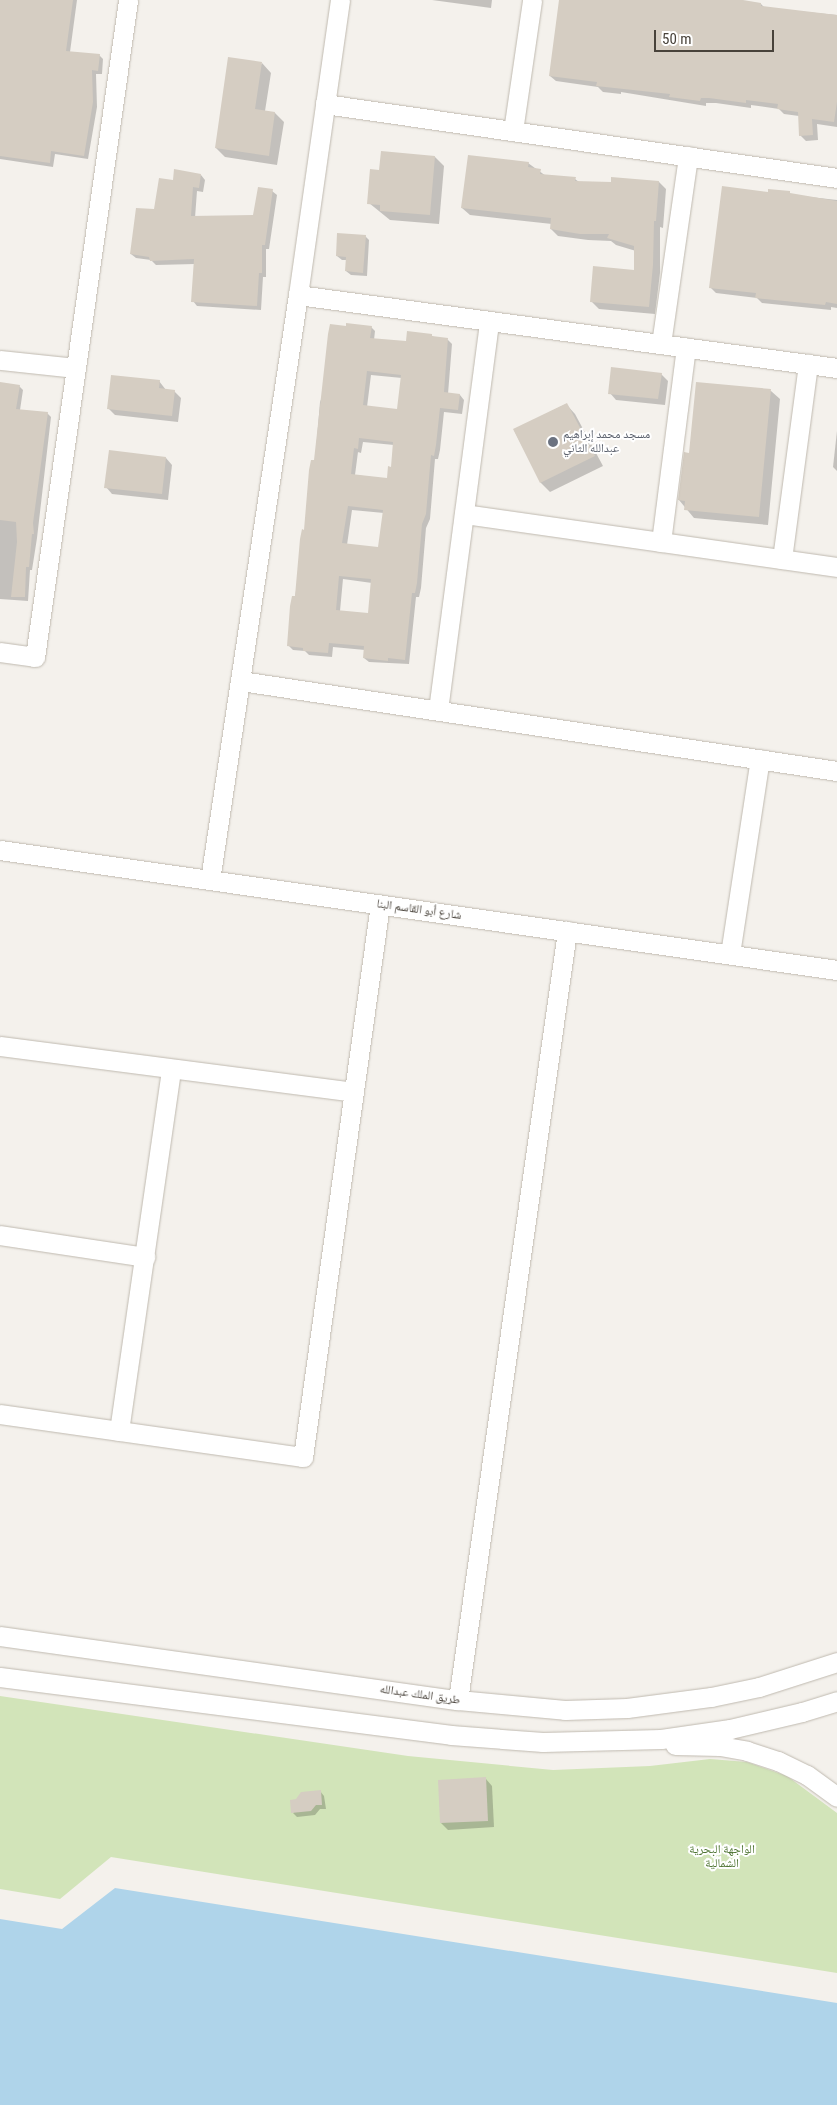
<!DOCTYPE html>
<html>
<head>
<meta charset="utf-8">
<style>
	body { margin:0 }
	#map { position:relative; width:837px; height:2105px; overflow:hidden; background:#f4f1ec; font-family:"Roboto Condensed","Noto Naskh Arabic",sans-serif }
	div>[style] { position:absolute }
	.green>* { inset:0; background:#d2e4b9 }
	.water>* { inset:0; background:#afd4ea }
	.shadow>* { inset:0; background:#0003 }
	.building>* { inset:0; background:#d5cdc2 }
	.roads { filter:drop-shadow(0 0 1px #bfb9af) drop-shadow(0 0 1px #bfb9af) }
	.minor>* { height:19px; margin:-9.5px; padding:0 9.5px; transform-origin:9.5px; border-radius:9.5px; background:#fff }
	.dots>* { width:14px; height:14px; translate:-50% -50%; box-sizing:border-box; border:2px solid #fff; border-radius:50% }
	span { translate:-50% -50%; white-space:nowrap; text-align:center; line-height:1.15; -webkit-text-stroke:4px #fff; paint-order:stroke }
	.worship-label { font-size:12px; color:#5b616d }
	.left { translate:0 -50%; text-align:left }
	.street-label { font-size:12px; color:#48423a }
	.park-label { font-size:12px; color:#4e7432 }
	.scale { position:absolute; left:654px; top:30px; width:120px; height:22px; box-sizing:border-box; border:2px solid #48423a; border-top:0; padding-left:6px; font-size:15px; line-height:18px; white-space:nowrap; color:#48423a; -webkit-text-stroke:4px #fff; paint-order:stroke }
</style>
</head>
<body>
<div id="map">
	<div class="green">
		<div style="clip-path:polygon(0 1696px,408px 1756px,553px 1770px,650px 1766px,710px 1759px,747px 1762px,787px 1776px,837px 1813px,837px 1973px,111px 1857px,60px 1899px,0 1889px)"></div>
	</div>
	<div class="water">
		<div style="clip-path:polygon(115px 1888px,837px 2003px,837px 2105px,0 2105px,0 1919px,62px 1929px)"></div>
	</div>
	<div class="shadow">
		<div style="clip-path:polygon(0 0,77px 0,70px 52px,99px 55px,103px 59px,102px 74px,96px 74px,97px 107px,88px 159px,55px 154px,53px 167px,0 159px)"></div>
		<div style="clip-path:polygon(432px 0,492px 0,491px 8px)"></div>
		<div style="clip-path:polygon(560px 0,734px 0,761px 4px,765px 8px,837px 15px,837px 127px,817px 124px,818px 140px,806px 141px,800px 135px,799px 116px,784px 114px,779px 109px,751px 105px,751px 108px,716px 103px,706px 103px,706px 106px,621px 92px,621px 94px,603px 92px,598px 87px,556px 81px,550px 76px)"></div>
		<div style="clip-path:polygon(262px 63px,271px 73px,265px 111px,275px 113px,284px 122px,277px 165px,225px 157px,216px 148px)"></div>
		<div style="clip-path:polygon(435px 157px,444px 166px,439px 224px,390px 220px,369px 203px,380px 171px)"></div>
		<div style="clip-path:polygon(528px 163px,546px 176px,575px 179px,579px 182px,659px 182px,666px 189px,663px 228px,660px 227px,660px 273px,655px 314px,599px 309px,592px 302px,635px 271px,636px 251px,616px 245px,611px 241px,588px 240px,558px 236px,551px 229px,552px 224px,470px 215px,462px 208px)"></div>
		<div style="clip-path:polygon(201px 175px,205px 180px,203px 192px,197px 191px,195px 218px,254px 216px,272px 191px,277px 195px,269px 249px,266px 249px,266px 277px,263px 277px,261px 310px,197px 306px,193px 301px,195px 264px,156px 265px,151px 260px,136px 258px,131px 254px,174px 182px)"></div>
		<div style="clip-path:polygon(792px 195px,837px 200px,837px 308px,831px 307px,831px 310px,762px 303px,757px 298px,716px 293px,710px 287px)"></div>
		<div style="clip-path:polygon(365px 236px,369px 240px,367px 276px,351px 275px,346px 271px,347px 260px,342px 260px,337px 256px)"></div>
		<div style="clip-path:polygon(evenodd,371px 327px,375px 331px,374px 340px,407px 343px,431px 335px,435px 338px,448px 340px,452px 344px,448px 394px,460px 395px,464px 400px,462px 414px,444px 412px,440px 450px,438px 459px,435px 459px,430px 519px,426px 528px,421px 588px,419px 597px,416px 597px,409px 664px,369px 662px,364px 658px,365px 650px,333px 647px,332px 657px,309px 655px,305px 651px,293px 650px,288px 645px,315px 462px,320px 402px,324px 392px,371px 327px,371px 375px,402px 378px,398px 410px,367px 407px,371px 375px,371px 327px,363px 442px,394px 445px,392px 468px,388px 479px,355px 475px,358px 452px,361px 453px,363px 442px,371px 327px,352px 510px,384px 513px,379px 548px,347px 545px,352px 510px,371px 327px,343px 579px,372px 583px,369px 615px,340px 611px,343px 579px)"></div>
		<div style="clip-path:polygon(661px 374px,668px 381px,665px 405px,616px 400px,610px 393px)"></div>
		<div style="clip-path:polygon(159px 381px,166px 390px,174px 391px,181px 398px,178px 422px,115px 415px,108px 408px)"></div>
		<div style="clip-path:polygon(0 383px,19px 386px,23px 390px,20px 410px,47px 413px,51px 417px,37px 538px,32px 570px,30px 570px,28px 601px,0 599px)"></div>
		<div style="clip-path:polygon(697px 384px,771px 391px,780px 399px,768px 525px,694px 518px,679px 500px,690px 454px)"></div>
		<div style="clip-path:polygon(566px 404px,575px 414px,603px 466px,550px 492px,541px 483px,514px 430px)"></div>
		<div style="clip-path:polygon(837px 431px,837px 471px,833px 467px)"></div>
		<div style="clip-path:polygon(166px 458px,172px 465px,168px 500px,112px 494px,106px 487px)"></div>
		<div style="clip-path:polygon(486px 1779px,492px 1786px,494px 1827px,448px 1830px,441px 1823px)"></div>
		<div style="clip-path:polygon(320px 1791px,324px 1796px,326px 1809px,320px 1809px,315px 1815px,297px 1817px,293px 1813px)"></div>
	</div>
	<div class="building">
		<div style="clip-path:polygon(0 0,73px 0,66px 51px,100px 54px,98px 71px,92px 70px,93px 102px,84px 156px,51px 151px,50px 163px,0 156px)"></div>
		<div style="clip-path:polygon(559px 0,743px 0,761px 3px,761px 6px,837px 15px,837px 102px,834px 122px,812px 119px,813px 135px,799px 136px,798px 112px,777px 109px,778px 104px,746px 100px,746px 103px,709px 98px,701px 98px,700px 101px,669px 97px,670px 94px,596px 86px,597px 82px,549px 76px)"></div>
		<div style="clip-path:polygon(228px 57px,262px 62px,255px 109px,275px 112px,269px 156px,215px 148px)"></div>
		<div style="clip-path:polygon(381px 151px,435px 156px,430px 215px,380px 211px,380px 205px,367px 204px,370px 169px,379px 170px)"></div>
		<div style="clip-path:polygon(468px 155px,529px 162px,528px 167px,541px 169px,540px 174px,576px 177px,575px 181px,611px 182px,611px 177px,659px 181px,656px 221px,654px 221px,653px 265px,649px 307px,590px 302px,593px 266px,634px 270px,634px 246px,607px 238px,609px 234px,580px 234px,550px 229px,551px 218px,461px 208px)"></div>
		<div style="clip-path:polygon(174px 169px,201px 174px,199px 188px,193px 187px,191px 216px,253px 215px,258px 187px,273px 189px,265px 245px,262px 245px,262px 273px,259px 273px,257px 306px,191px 302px,194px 259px,150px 261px,149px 257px,130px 254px,136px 208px,154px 209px,159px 178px,173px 180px)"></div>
		<div style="clip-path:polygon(722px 186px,768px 192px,768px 189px,790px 191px,790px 193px,837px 201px,837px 304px,826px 302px,825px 305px,755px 298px,756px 293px,709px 288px)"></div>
		<div style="clip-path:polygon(337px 233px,366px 235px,363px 273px,345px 271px,346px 257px,336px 256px)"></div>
		<div style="clip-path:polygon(evenodd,346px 323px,372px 326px,370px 338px,406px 341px,407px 331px,432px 334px,432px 336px,448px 338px,444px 392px,460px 394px,458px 410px,440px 408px,436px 445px,434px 456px,431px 455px,426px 514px,422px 524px,417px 583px,415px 593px,412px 593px,405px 660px,388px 658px,388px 661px,363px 658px,364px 646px,329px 643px,328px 653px,303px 651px,303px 648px,287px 646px,290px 606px,292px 596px,295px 596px,300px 539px,302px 529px,304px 530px,309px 470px,311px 460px,314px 460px,328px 334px,330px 324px,346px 326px,346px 323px,367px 371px,401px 375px,397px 409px,363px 405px,367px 371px,346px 323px,359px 438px,393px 442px,391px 467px,388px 466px,387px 478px,351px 474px,354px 448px,358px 449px,359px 438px,346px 323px,348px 506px,383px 510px,378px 547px,342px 543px,348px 506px,346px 323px,339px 576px,371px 579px,368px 613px,336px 610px,339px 576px)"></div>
		<div style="clip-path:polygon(611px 367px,662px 373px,658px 399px,608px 394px)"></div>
		<div style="clip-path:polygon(111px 375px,160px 380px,159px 388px,175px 390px,172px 416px,107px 409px)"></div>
		<div style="clip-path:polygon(0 382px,20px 385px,16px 409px,48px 412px,33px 523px,34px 534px,32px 534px,29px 567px,26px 567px,25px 597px,11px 597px,17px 542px,16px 522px,0 520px)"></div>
		<div style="clip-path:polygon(696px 382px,771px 389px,759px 517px,684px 510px,685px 501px,678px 500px,684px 452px,689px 453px)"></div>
		<div style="clip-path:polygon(567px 403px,595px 456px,540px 483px,513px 429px)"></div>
		<div style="clip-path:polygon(109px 450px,166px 457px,162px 494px,104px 488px)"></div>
		<div style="clip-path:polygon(486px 1777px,488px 1821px,440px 1823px,438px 1780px)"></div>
		<div style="clip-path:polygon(321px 1790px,322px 1805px,316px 1805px,311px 1811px,291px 1813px,290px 1800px,296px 1799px,301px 1792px)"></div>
	</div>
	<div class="roads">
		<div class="minor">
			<div style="left:325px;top:104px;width:517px;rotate:8.22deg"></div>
			<div style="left:513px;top:131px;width:132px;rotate:-81.7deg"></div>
			<div style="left:298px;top:295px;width:544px;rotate:7.71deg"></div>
			<div style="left:661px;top:344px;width:190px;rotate:-81.8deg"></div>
			<div style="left:0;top:360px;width:76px;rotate:6deg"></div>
			<div style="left:464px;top:514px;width:377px;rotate:8.1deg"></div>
			<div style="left:661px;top:542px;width:196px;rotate:-82.7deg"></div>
			<div style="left:782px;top:559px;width:197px;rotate:-82.4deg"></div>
			<div style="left:0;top:652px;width:35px;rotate:8deg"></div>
			<div style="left:35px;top:657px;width:664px;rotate:-81.94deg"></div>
			<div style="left:241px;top:681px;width:603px;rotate:8.59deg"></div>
			<div style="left:438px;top:710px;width:392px;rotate:-82.5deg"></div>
			<div style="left:0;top:850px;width:846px;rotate:8.16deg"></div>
			<div style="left:210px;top:880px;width:592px;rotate:-81.45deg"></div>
			<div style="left:298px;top:295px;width:298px;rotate:-81.9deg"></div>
			<div style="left:730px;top:954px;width:197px;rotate:-81.3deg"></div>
			<div style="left:0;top:1046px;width:355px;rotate:7.4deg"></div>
			<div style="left:0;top:1235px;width:147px;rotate:8.6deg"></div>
			<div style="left:0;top:1414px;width:306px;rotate:8.1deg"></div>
			<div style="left:303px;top:1457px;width:558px;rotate:-82.07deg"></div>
			<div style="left:119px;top:1431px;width:365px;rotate:-81.8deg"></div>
			<div style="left:0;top:1636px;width:462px;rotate:8deg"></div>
			<div style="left:458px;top:1700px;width:107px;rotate:5.3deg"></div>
			<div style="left:565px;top:1710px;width:62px;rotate:-1.8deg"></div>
			<div style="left:627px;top:1708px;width:85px;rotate:-7.5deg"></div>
			<div style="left:711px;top:1697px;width:49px;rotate:-11.8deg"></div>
			<div style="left:759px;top:1687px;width:82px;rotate:-17.8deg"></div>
			<div style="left:0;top:1677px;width:455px;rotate:7.3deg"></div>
			<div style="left:451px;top:1735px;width:92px;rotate:4.4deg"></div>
			<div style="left:543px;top:1742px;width:118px;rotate:-1.5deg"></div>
			<div style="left:661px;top:1739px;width:70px;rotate:-8.2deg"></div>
			<div style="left:730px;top:1729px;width:74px;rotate:-13.3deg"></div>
			<div style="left:802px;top:1712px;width:37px;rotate:-17deg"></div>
			<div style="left:458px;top:1700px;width:777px;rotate:-81.93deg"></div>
			<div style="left:675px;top:1745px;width:45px;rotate:1.3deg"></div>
			<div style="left:720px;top:1746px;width:27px;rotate:10deg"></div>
			<div style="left:747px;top:1751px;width:33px;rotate:18deg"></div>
			<div style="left:778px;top:1761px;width:32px;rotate:26deg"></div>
			<div style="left:807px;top:1775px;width:37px;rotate:36deg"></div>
		</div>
	</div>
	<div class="dots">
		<div style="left:553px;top:442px;background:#6b7280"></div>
	</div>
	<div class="worship-label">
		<span class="left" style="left:563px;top:442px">مسجد محمد إبراهيم<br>عبدالله الثاني</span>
	</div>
	<div class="street-label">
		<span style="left:419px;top:910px;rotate:8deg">شارع أبو القاسم البنا</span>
		<span style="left:420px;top:1695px;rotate:8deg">طريق الملك عبدالله</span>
	</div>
	<div class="park-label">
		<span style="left:722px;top:1857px">الواجهة البحرية<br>الشمالية</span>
	</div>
	<div class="scale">50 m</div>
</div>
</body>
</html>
